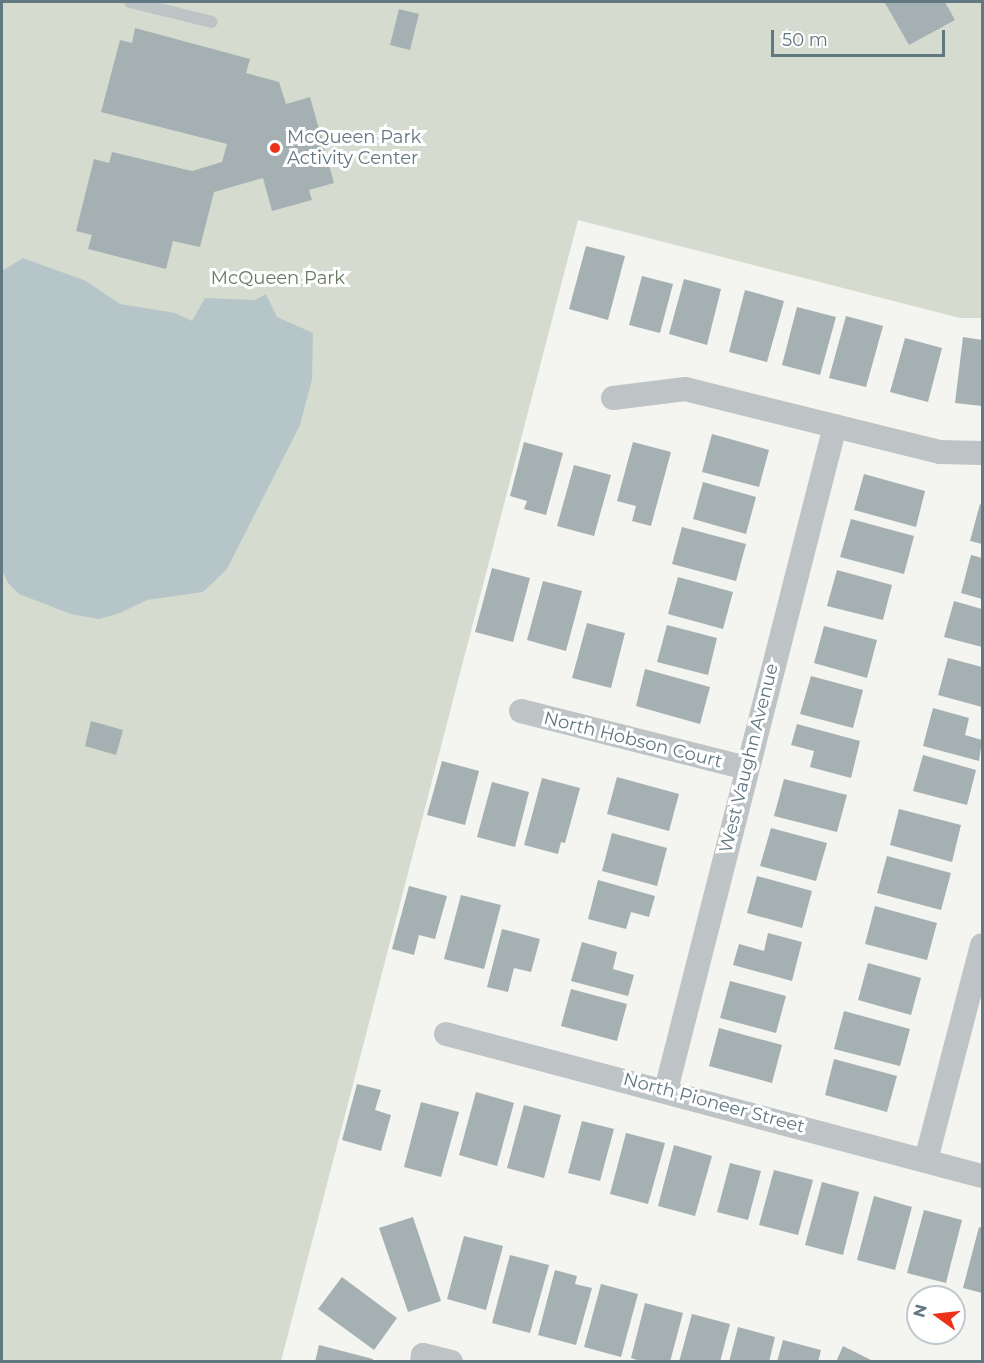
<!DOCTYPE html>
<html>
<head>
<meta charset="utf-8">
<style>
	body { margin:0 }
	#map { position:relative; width:984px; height:1363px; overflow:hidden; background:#f4f4f0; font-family:Montserrat,sans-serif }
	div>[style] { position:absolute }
	.green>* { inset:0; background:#d6dbd0 }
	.water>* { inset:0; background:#b6c5c7 }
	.building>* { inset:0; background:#a5b0b3 }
	.service>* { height:12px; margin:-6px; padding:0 6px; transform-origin:6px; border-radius:6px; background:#bec4c6 }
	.minor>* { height:24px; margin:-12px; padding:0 12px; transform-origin:12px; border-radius:12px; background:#bec4c6 }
	.dots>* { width:16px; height:16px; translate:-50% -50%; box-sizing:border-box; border:3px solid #fff; border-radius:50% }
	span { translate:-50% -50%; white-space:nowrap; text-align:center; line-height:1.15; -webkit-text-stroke:6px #fff; paint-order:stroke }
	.poi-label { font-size:18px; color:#617782 }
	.left { translate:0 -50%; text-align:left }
	.park-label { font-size:18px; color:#687961 }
	.street-label { font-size:18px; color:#617782 }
	.frame { position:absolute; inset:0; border:3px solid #617782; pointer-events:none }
	.north { position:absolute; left:906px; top:1285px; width:60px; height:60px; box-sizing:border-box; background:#fff; border:2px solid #c0c9cd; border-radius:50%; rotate:285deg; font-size:16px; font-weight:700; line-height:24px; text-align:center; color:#617782 }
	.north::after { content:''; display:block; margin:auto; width:21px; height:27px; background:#ec3218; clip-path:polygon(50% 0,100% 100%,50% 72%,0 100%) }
	.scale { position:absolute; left:771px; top:30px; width:174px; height:27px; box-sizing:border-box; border:3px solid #617782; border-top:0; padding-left:8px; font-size:18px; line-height:21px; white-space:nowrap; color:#617782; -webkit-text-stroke:4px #fff; paint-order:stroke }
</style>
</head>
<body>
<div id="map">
	<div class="green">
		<div style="clip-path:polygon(2px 2px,982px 2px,982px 318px,960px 318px,578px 220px,281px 1361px,2px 1362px)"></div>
	</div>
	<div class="water">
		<div style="clip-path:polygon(23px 258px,86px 281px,120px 304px,175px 313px,192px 321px,205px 298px,255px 300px,266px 294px,277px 317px,313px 333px,312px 379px,300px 425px,227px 569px,203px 592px,147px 600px,120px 613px,99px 619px,71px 614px,19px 594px,8px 583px,2px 570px,2px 271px)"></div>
	</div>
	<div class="building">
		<div style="clip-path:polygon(888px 2px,945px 2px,955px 20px,909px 45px,885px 3px)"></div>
		<div style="clip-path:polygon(399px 9px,419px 14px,410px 50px,390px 45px)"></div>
		<div style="clip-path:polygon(135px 28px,250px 59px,246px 73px,279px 82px,286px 104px,310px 97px,334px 183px,309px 190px,312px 200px,272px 211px,263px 178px,214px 192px,200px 247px,173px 241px,166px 269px,88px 249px,92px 235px,76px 231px,94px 159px,109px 163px,112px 152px,192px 171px,222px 162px,227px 144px,101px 112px,120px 40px,132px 43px)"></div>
		<div style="clip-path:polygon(586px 246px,625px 256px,608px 320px,569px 309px)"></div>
		<div style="clip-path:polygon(642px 276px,673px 284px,660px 333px,629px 325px)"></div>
		<div style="clip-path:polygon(684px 279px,721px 289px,707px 345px,669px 334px)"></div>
		<div style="clip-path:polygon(745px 290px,784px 301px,767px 362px,729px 352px)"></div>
		<div style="clip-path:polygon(797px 307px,836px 317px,820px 375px,782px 365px)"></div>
		<div style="clip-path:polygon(846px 316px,883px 326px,866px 387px,829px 378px)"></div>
		<div style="clip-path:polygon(963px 337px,982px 340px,982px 406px,955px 403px)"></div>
		<div style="clip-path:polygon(905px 338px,942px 348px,928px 402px,890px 392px)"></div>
		<div style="clip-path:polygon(712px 434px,769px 450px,759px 487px,702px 472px)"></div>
		<div style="clip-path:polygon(524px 442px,563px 453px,546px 515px,524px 509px,527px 501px,510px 496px)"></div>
		<div style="clip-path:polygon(633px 442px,671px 452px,651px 526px,632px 521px,636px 506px,617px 501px)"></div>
		<div style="clip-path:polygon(574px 465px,611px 475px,594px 536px,557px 526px)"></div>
		<div style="clip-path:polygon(864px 474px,925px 491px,916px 527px,854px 510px)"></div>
		<div style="clip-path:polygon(703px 482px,756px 497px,746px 534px,693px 519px)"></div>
		<div style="clip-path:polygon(980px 504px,982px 505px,982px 544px,970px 541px)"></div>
		<div style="clip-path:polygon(851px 519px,914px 536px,904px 574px,840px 557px)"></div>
		<div style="clip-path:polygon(682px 527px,746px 544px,736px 581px,672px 564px)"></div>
		<div style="clip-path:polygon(971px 555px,982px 558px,982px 599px,961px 593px)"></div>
		<div style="clip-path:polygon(492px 568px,530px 578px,513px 642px,475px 632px)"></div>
		<div style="clip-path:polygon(837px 570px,892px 585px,883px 620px,827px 606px)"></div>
		<div style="clip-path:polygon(678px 577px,733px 592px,723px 629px,668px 614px)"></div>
		<div style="clip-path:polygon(543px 581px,582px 591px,566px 651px,527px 640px)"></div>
		<div style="clip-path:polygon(954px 601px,982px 609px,982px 647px,944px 637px)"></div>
		<div style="clip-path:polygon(587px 623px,625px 633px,611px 688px,572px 678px)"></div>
		<div style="clip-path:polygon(667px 625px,717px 638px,708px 675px,657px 662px)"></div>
		<div style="clip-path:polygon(824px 626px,877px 640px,867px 678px,814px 663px)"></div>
		<div style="clip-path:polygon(948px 658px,982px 667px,982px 707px,938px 695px)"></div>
		<div style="clip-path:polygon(645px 669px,710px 687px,700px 724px,636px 706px)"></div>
		<div style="clip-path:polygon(811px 676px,863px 690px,853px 728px,800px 714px)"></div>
		<div style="clip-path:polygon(933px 708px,969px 718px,965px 735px,982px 740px,979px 761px,923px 746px)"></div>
		<div style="clip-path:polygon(91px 721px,123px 730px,116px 755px,85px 746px)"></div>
		<div style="clip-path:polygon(797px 724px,860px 741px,851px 778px,810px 767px,814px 751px,791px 745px)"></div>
		<div style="clip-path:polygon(923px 755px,976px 770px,967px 805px,913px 791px)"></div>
		<div style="clip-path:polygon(442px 761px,479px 771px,465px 825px,427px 815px)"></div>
		<div style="clip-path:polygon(617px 777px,679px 794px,669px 831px,607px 814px)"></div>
		<div style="clip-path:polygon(542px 778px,580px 788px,565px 843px,561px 842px,558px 854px,524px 845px)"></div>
		<div style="clip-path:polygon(784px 779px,847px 795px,837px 832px,774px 816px)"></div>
		<div style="clip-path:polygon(492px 782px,529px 792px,515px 847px,477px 837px)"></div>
		<div style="clip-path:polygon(899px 809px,961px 825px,952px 862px,890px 845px)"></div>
		<div style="clip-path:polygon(771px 828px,827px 843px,816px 881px,760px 866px)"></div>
		<div style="clip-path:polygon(612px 833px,667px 848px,657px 886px,602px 871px)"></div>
		<div style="clip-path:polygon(887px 856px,951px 873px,941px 910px,877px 893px)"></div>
		<div style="clip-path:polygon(757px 876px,812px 891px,802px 928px,747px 913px)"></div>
		<div style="clip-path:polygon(598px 880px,655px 896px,649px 917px,631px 912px,626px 929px,588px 919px)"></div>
		<div style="clip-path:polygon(409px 886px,447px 896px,435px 939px,419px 935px,414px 955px,392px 949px)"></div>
		<div style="clip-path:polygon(461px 895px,501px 905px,484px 969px,444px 959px)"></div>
		<div style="clip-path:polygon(875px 906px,937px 923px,927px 960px,865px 944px)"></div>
		<div style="clip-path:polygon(502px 929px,540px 939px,531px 972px,514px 968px,508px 992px,487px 987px)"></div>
		<div style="clip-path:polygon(768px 933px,802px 942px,792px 981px,733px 965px,739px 944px,764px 951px)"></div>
		<div style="clip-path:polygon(582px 942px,617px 952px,613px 969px,634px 975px,628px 996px,571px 981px)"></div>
		<div style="clip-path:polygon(868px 963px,921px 978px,911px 1015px,858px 1000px)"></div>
		<div style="clip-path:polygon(730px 981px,786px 996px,776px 1033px,720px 1018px)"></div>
		<div style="clip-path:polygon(571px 989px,627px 1004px,617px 1041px,561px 1026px)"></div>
		<div style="clip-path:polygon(844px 1011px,910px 1029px,900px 1066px,834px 1049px)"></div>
		<div style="clip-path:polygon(719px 1028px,782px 1045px,772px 1083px,709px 1066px)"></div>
		<div style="clip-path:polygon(834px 1059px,897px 1076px,887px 1112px,825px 1095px)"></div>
		<div style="clip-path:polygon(357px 1084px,381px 1090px,375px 1110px,391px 1115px,381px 1151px,342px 1140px)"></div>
		<div style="clip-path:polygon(476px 1092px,514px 1103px,497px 1166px,459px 1155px)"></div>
		<div style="clip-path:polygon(421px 1102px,459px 1112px,441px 1177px,404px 1167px)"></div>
		<div style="clip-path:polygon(524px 1105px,561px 1115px,544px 1178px,507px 1168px)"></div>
		<div style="clip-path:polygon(582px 1121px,614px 1129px,600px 1181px,568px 1173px)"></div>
		<div style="clip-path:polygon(626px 1133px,665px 1143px,648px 1204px,610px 1194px)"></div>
		<div style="clip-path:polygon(674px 1145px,712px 1156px,695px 1216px,658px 1206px)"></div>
		<div style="clip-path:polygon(730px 1163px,761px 1171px,748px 1220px,717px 1212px)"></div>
		<div style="clip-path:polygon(774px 1170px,813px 1180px,798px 1235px,759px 1225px)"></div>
		<div style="clip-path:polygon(822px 1182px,859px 1192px,843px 1255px,805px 1245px)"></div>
		<div style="clip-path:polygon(874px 1196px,912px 1207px,895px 1270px,857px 1260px)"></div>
		<div style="clip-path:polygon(924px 1210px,962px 1220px,946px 1283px,907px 1273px)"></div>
		<div style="clip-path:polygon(413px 1217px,441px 1301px,408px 1312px,379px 1228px)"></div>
		<div style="clip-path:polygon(979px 1227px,982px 1228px,982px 1293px,963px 1288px)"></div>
		<div style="clip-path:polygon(464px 1236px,503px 1246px,486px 1310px,447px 1299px)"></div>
		<div style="clip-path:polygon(510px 1255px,549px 1265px,530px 1333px,492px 1323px)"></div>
		<div style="clip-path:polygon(555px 1270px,577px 1276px,575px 1284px,592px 1288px,576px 1345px,538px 1335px)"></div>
		<div style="clip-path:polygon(342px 1277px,397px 1318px,374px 1350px,318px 1309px)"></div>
		<div style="clip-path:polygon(601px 1284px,638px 1294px,621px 1357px,584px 1347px)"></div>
		<div style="clip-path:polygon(645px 1303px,683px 1313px,670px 1362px,643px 1362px,631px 1358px)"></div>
		<div style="clip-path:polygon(692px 1314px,730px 1324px,720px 1362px,679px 1362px)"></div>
		<div style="clip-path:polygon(738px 1327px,775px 1337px,769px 1362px,729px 1362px)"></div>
		<div style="clip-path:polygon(783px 1340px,821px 1350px,818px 1362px,777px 1362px)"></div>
		<div style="clip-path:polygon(319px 1345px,373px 1359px,372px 1362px,315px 1362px)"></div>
		<div style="clip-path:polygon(843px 1346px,875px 1362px,836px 1362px)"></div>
	</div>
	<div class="service">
		<div style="left:130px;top:2px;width:84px;rotate:13.7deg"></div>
	</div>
	<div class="minor">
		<div style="left:613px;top:398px;width:73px;rotate:-7.1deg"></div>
		<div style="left:685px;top:389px;width:263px;rotate:13.9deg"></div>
		<div style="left:940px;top:452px;width:42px;rotate:1.4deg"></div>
		<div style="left:521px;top:711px;width:232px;rotate:14.2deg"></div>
		<div style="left:446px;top:1034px;width:554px;rotate:14.84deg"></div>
		<div style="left:666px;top:1090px;width:685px;rotate:-75.72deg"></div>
		<div style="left:926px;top:1160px;width:222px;rotate:-75.4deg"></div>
		<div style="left:422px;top:1362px;width:7px;rotate:-82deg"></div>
		<div style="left:423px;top:1355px;width:29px;rotate:14deg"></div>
	</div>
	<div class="dots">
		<div style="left:275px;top:148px;background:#ec3218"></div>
	</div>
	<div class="poi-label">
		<span class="left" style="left:287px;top:148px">McQueen Park<br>Activity Center</span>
	</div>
	<div class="park-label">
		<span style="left:278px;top:278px">McQueen Park</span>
	</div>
	<div class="street-label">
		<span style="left:633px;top:740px;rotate:14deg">North Hobson Court</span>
		<span style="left:749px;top:758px;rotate:-76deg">West Vaughn Avenue</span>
		<span style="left:714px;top:1103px;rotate:15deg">North Pioneer Street</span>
	</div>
	<div class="frame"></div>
	<div class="north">N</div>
	<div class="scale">50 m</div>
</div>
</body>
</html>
